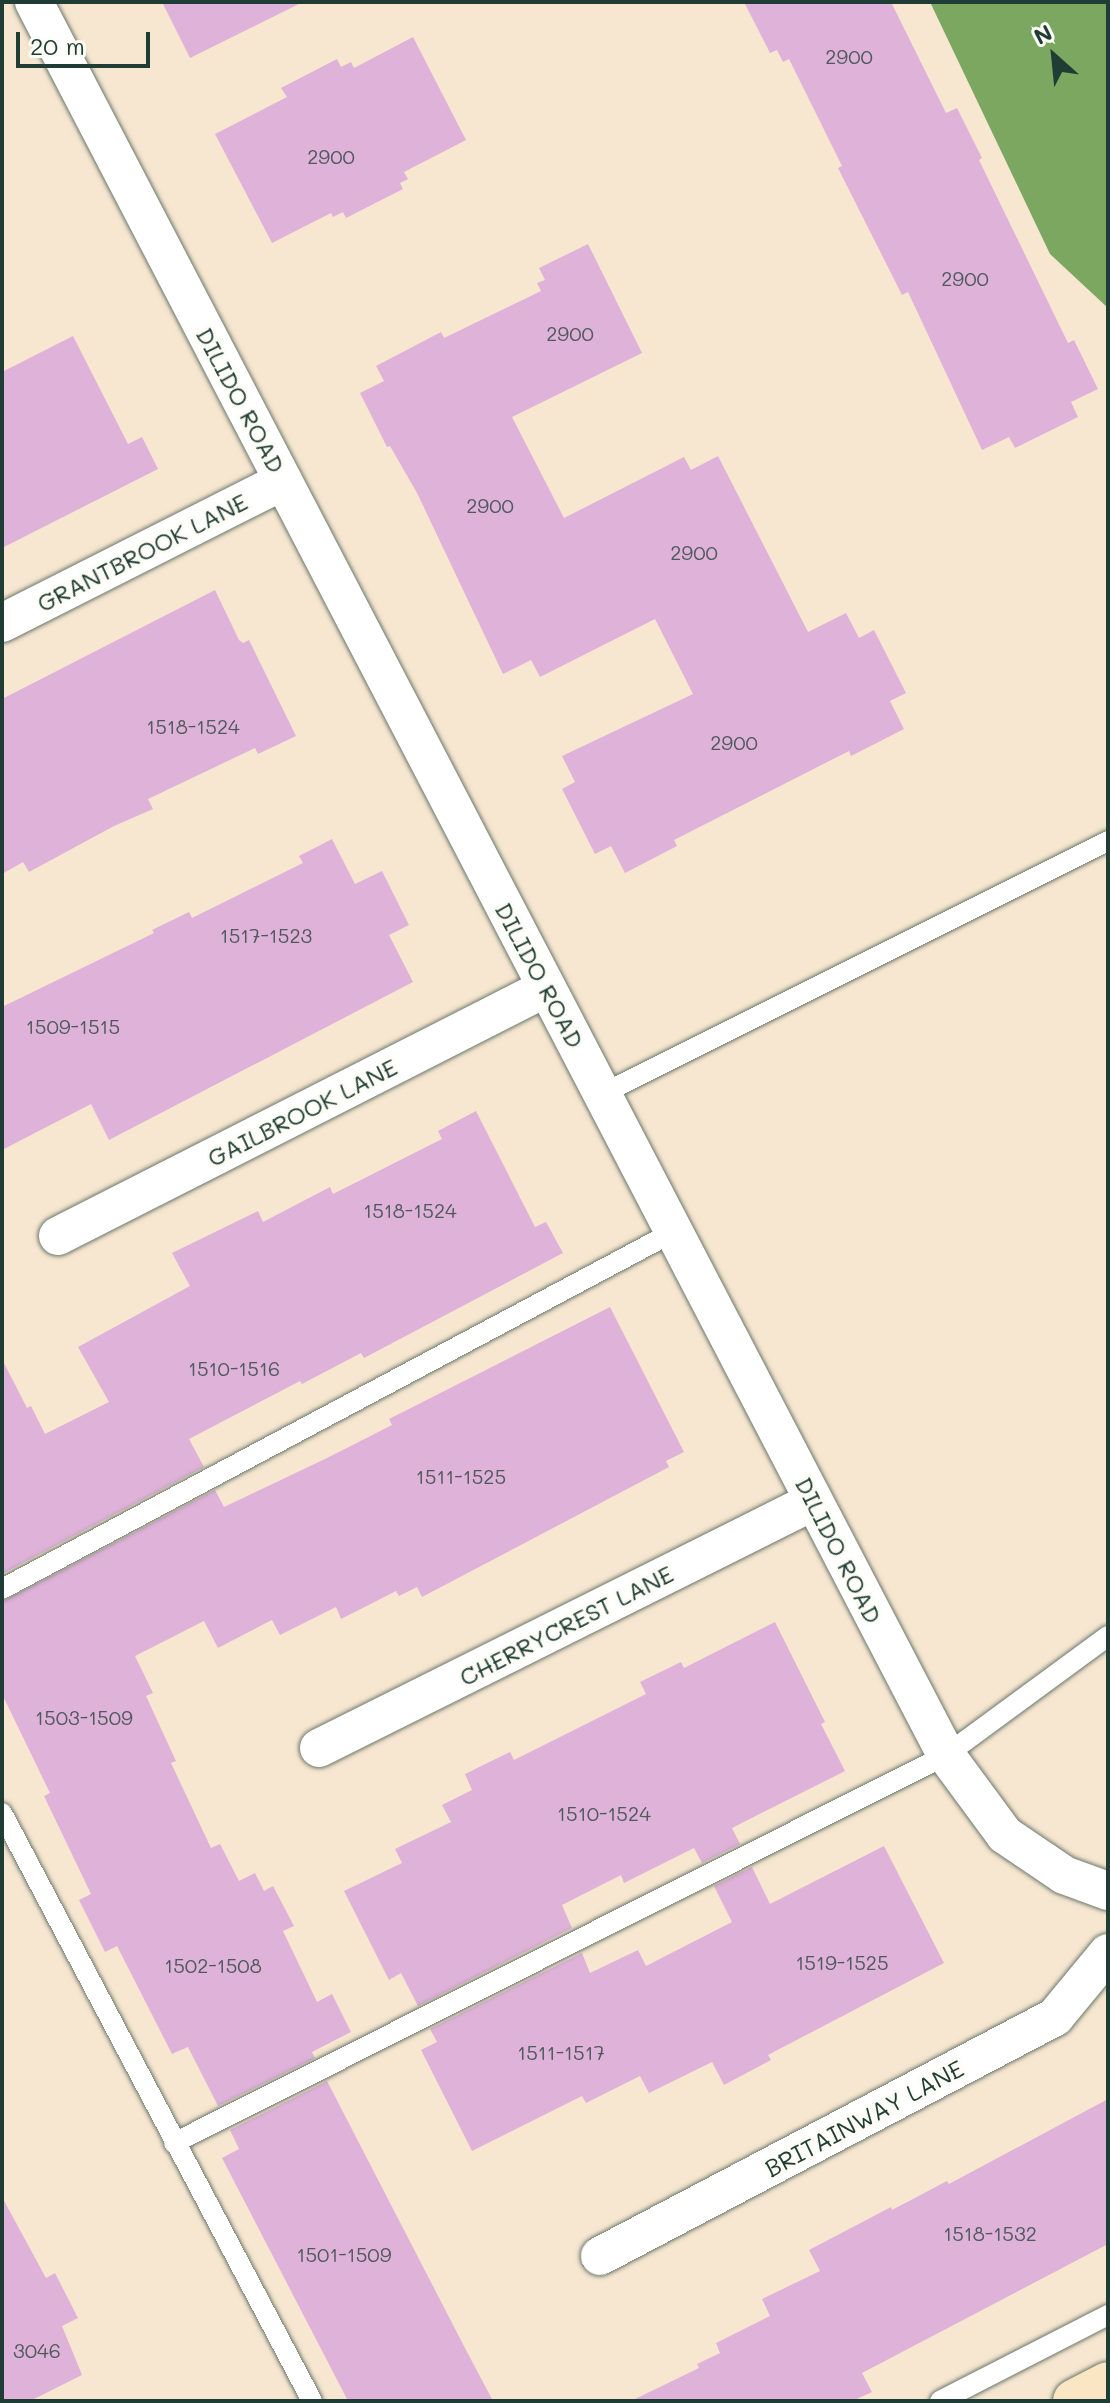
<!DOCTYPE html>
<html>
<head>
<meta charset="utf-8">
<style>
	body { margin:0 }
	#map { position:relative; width:1110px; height:2403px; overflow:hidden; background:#f7e7d1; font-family:Mali,sans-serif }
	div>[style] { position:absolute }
	.forest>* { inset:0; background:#7ba760 }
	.building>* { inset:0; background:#dfb2d9 }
	.roads { filter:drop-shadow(0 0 2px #6b786b) drop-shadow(0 0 2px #6b786b) }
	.service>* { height:20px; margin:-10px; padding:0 10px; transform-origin:10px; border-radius:10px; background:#fff }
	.minor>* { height:38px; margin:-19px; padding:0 19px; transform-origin:19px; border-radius:19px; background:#fff }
	.secondary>* { height:44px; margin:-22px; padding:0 22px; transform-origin:22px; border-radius:22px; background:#fbe6c4 }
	span { translate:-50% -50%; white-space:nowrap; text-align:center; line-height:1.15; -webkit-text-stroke:7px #fdfcf7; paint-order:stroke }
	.number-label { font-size:20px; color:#4f5a5d }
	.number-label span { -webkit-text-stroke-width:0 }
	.street-label { font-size:24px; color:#1f3d34 }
	.frame { position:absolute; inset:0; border:4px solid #1f3d34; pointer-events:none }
	.north { position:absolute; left:1014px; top:16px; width:80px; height:80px; -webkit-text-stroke:6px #fdfcf7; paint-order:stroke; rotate:333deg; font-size:22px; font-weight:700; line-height:32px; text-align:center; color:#1f3d34 }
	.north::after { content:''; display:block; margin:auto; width:28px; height:36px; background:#1f3d34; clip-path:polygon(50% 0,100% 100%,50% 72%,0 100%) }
	.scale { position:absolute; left:16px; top:32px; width:134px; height:36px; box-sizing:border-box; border:4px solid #1f3d34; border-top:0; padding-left:10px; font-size:24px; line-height:28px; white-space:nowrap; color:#1f3d34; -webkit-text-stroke:6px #fdfcf7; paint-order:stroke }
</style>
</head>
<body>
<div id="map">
	<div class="forest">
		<div style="clip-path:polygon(930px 2px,1108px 2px,1108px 308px,1050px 254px)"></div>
	</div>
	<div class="building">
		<div style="clip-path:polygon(162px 2px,303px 2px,190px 58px)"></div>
		<div style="clip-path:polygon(744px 2px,891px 2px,946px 113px,957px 108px,982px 158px,979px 160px,1068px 343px,1074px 340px,1098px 389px,1071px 402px,1078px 417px,1015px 448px,1009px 437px,982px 450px,908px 292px,902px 295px,838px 168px,842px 166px,789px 59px,783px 62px,777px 50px,770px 53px)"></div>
		<div style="clip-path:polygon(413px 37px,466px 140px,404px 172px,408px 179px,400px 183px,403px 189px,346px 218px,343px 212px,333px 217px,331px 213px,272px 243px,215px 134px,287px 97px,281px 88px,337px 59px,341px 67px,351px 62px,354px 68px)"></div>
		<div style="clip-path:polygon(588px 244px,642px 353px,512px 417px,564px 518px,684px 457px,691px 470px,718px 456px,808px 632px,846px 613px,859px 638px,874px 630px,906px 693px,890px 701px,904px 729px,851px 756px,849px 751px,674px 840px,677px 846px,625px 873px,611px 846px,595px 854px,562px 789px,575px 782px,562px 756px,693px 694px,655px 619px,540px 677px,531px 660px,503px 674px,417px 493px,390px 446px,387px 447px,360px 393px,384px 381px,376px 366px,441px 332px,444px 338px,541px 291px,537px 283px,545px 280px,539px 268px)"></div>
		<div style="clip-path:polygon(73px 336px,128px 444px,142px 437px,158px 469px,2px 548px,2px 372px)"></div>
		<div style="clip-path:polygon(215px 590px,239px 640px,243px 643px,249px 640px,296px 736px,258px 754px,255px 748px,148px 799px,153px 809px,114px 826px,29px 872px,23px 862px,2px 874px,2px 699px)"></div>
		<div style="clip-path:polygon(332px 839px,355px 884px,382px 871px,409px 925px,389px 935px,413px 982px,109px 1140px,91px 1104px,2px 1150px,2px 1007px,154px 933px,152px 930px,189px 912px,192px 918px,303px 863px,299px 856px)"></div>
		<div style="clip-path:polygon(476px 1111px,535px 1227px,546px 1222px,563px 1253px,364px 1358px,361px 1353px,302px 1384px,300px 1381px,189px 1439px,204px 1467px,2px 1574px,2px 1359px,27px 1408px,31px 1406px,45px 1434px,109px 1402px,78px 1347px,190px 1286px,172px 1253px,258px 1211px,263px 1222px,330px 1187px,333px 1194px,442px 1139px,438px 1131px)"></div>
		<div style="clip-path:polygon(610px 1307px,684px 1452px,666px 1461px,669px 1467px,422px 1597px,417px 1587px,399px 1596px,396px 1591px,341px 1619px,336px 1607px,280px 1635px,272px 1620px,218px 1648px,204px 1621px,135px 1656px,153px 1693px,146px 1696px,176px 1761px,171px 1763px,211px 1848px,220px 1844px,239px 1881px,255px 1873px,264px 1891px,273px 1886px,294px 1926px,283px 1931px,317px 2002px,332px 1994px,351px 2032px,312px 2052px,315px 2058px,218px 2106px,188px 2047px,172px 2054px,117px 1946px,105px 1952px,79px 1900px,91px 1894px,44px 1796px,50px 1793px,2px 1694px,2px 1602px,215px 1490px,224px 1507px,327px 1458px,392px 1425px,389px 1419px)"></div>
		<div style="clip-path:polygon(775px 1622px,825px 1722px,821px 1724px,845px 1771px,732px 1828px,740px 1844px,702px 1863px,694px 1848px,624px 1883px,621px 1875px,562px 1905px,572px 1928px,418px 2006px,401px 1973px,389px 1980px,344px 1891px,402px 1863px,395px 1849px,451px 1822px,442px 1805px,472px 1790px,465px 1774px,510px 1752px,514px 1760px,646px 1694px,640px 1682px,681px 1662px,684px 1668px)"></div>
		<div style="clip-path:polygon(884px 1846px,944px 1963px,768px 2055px,771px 2060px,724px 2085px,712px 2062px,649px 2093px,640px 2076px,586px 2103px,582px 2096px,472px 2151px,421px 2050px,437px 2042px,430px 2029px,582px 1953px,590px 1973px,638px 1950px,646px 1966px,732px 1922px,714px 1886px,752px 1867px,770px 1904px)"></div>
		<div style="clip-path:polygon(327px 2081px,466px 2350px,493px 2401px,348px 2401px,222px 2158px,239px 2149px,230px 2130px)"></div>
		<div style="clip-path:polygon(1108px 2099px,1108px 2244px,862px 2373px,872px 2392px,852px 2401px,631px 2401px,699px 2368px,697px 2364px,720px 2353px,716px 2343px,770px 2316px,762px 2299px,820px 2271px,809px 2250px,891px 2207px,892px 2210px,947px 2181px,949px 2184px)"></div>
		<div style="clip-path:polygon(2px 2197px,46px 2278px,55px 2273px,78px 2318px,62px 2326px,82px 2375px,30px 2401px,2px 2401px)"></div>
	</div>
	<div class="roads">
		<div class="service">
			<div style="left:602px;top:1094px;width:566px;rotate:-26.57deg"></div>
			<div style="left:2px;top:1589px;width:760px;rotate:-28.01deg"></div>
			<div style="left:2px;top:1813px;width:665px;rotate:62.2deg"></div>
			<div style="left:174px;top:2143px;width:864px;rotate:-26.68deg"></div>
			<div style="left:946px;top:1755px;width:201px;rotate:-36.3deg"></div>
			<div style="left:940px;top:2401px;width:189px;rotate:-27.1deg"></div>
		</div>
		<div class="minor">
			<div style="left:34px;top:2px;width:1976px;rotate:62.51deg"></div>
			<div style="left:946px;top:1755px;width:99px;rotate:53.6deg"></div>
			<div style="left:1005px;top:1835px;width:71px;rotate:34.1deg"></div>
			<div style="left:1064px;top:1875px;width:47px;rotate:20deg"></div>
			<div style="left:2px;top:623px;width:315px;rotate:-26.8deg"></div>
			<div style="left:58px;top:1236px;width:547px;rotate:-26.94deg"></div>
			<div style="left:319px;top:1748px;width:553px;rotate:-26.52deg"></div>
			<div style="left:600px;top:2256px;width:514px;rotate:-27.71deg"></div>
			<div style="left:1055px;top:2017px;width:83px;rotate:-50.4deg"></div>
		</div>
		<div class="secondary">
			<div style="left:1075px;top:2401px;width:37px;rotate:-27deg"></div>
		</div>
	</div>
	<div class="number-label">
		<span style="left:849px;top:56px">2900</span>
		<span style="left:331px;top:156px">2900</span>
		<span style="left:965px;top:278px">2900</span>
		<span style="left:570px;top:333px">2900</span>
		<span style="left:490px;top:505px">2900</span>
		<span style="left:694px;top:552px">2900</span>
		<span style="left:193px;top:726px">1518-1524</span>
		<span style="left:734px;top:742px">2900</span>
		<span style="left:266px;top:935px">1517-1523</span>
		<span style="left:73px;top:1026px">1509-1515</span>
		<span style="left:410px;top:1210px">1518-1524</span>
		<span style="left:234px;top:1368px">1510-1516</span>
		<span style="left:461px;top:1476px">1511-1525</span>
		<span style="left:84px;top:1717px">1503-1509</span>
		<span style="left:604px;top:1813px">1510-1524</span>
		<span style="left:842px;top:1962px">1519-1525</span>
		<span style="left:213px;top:1965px">1502-1508</span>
		<span style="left:561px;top:2052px">1511-1517</span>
		<span style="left:990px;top:2233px">1518-1532</span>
		<span style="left:344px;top:2254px">1501-1509</span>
		<span style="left:37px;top:2350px">3046</span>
	</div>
	<div class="street-label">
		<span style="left:241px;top:400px;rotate:62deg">DILIDO ROAD</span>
		<span style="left:142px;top:552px;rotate:-27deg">GRANTBROOK LANE</span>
		<span style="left:540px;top:975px;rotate:62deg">DILIDO ROAD</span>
		<span style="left:302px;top:1112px;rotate:-27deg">GAILBROOK LANE</span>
		<span style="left:839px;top:1550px;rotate:63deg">DILIDO ROAD</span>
		<span style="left:566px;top:1625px;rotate:-27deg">CHERRYCREST LANE</span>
		<span style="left:864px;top:2118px;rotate:-28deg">BRITAINWAY LANE</span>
	</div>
	<div class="frame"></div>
	<div class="north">N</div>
	<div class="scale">20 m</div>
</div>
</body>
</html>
